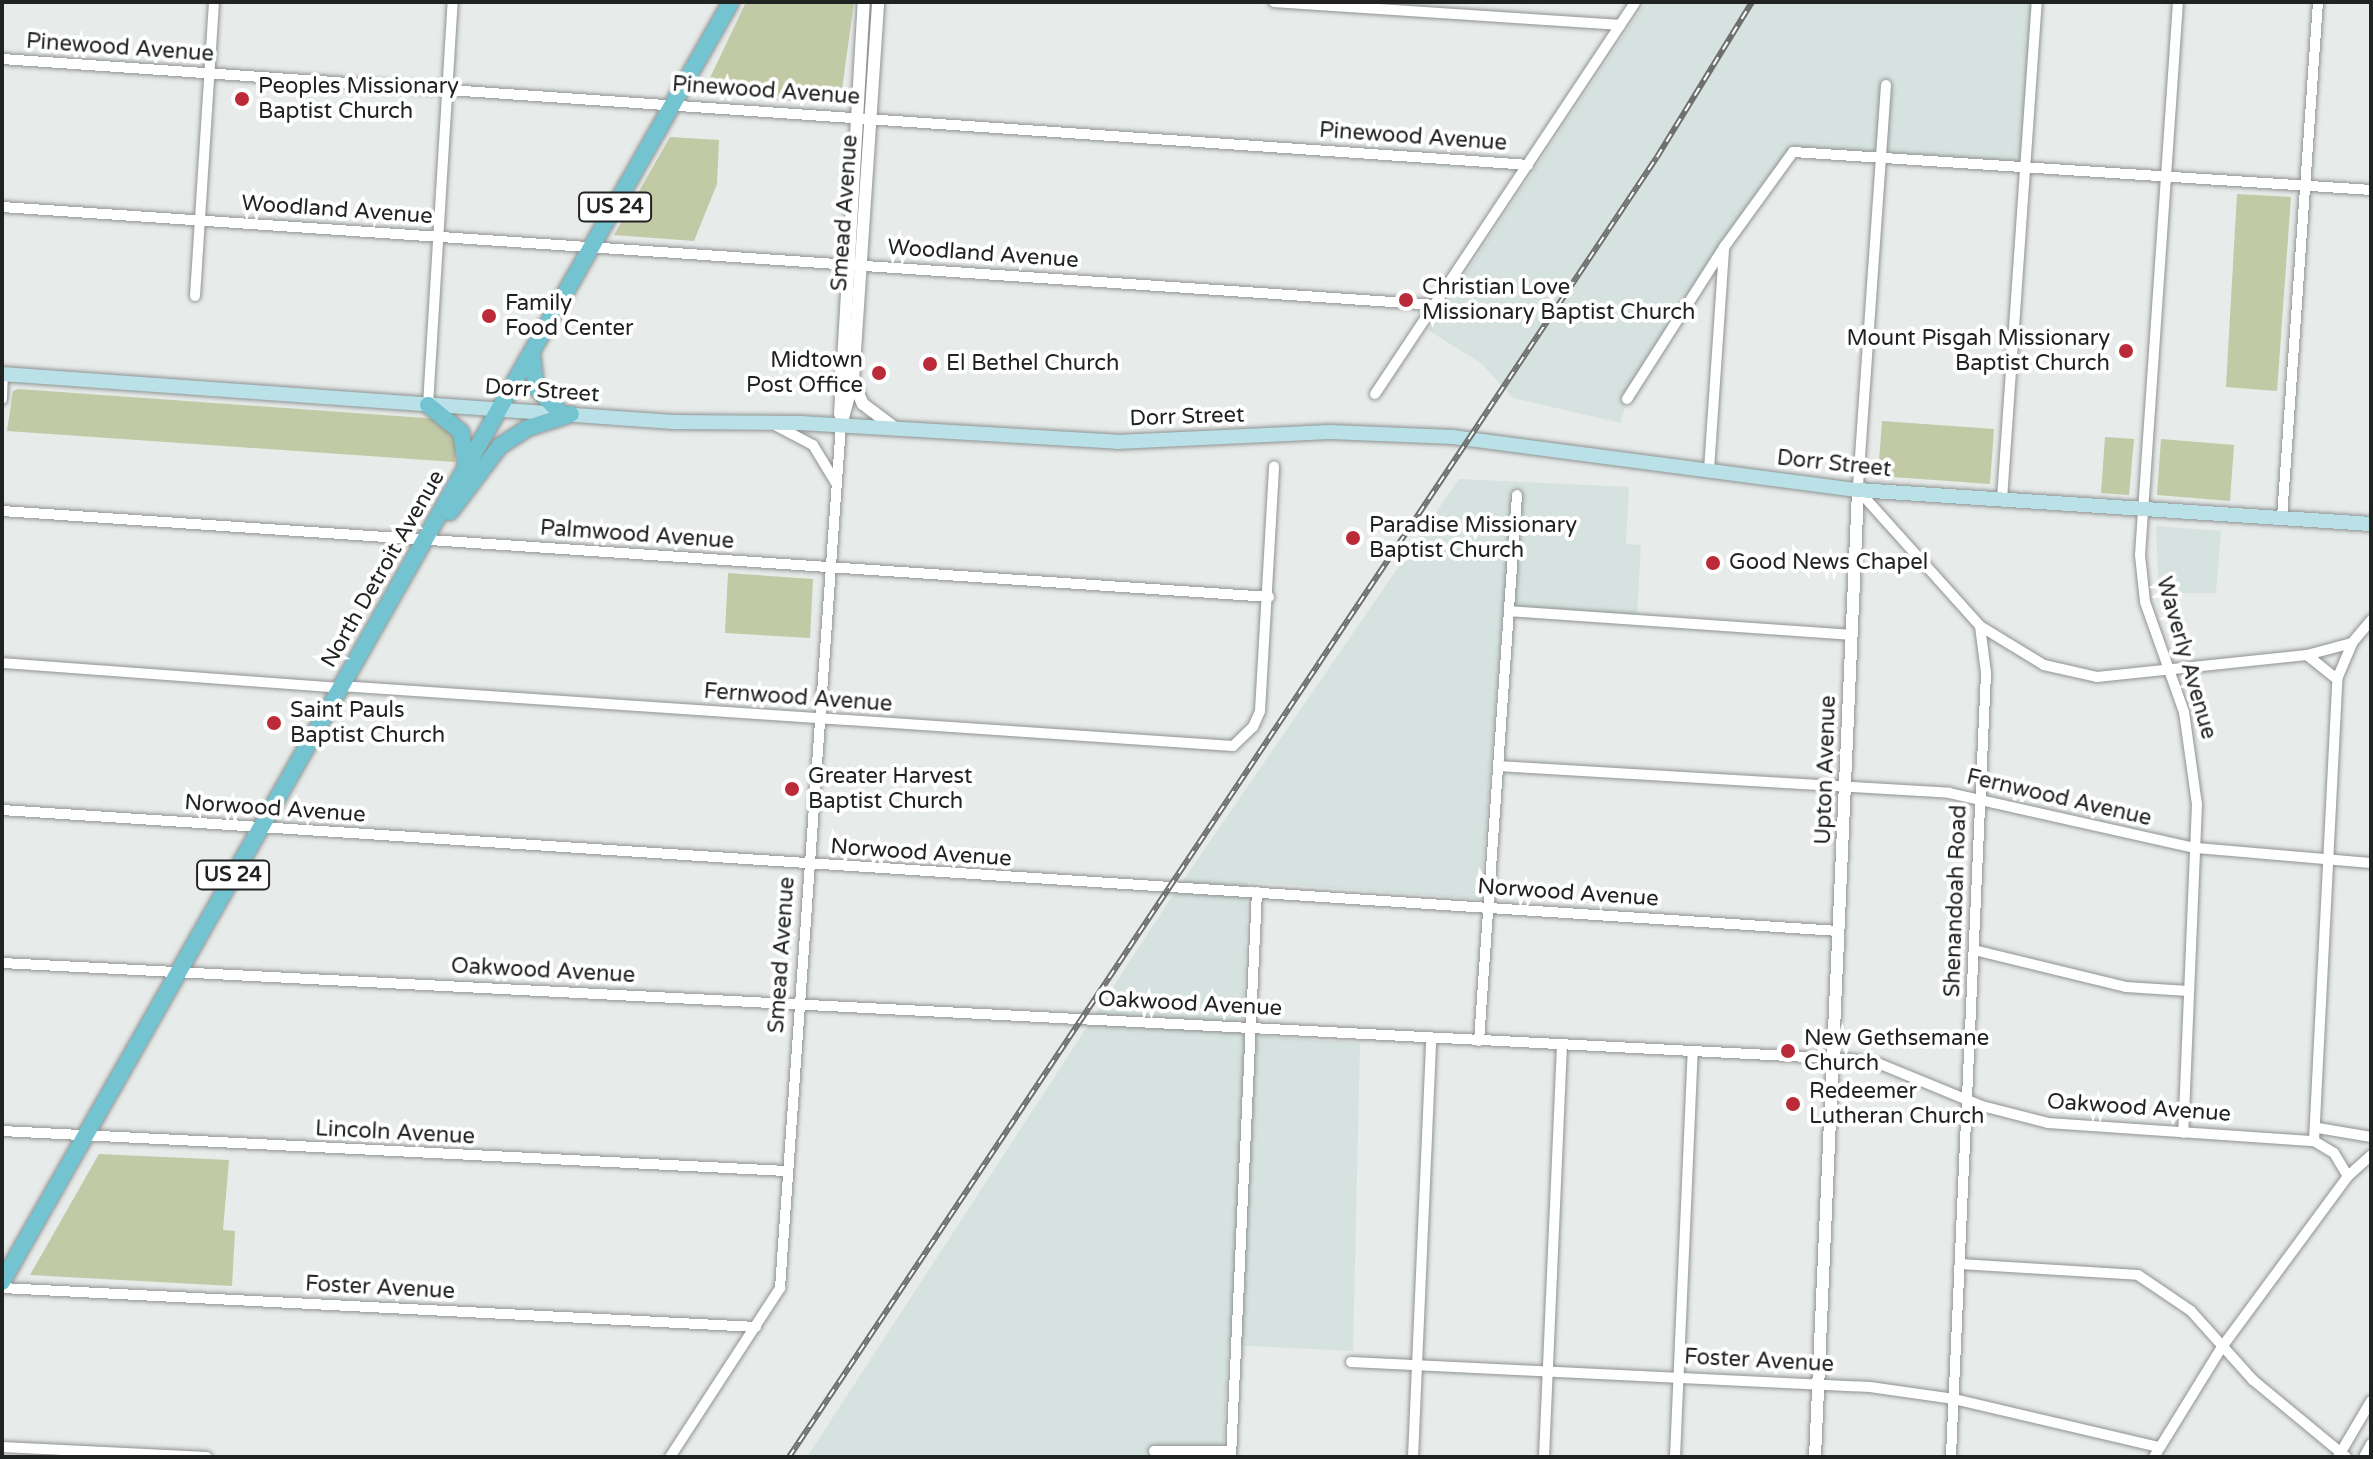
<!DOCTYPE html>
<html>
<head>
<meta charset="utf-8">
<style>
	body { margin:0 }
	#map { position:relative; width:2373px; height:1459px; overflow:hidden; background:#e7ebea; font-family:"Varela Round",sans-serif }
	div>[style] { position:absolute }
	.built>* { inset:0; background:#d5e2df }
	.green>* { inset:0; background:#c1c9a5 }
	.roads { filter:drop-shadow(0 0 2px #8f9392) drop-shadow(0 0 2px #8f9392) }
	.minor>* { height:10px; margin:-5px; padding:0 5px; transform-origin:5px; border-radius:5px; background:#fff }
	.tertiary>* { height:12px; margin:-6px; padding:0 6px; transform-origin:6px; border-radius:6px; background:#fff }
	.secondary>* { height:14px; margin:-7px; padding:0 7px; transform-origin:7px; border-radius:7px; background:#bae1e8 }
	.primary>* { height:16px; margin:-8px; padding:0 8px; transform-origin:8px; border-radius:8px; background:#74c3d1 }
	.rail>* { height:6px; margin-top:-3px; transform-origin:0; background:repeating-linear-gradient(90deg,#fff 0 9px,#6e7070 0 18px); box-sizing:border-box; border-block:2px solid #6e7070 }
	.dots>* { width:22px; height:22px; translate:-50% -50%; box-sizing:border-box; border:4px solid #fff; border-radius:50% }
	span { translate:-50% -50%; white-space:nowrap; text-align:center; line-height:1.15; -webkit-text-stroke:8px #fff; paint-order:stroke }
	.shield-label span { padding:2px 6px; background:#fff; border:2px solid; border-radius:6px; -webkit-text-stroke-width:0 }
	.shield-label { font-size:20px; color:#212222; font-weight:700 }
	.street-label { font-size:22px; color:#212222 }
	.poi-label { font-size:22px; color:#212222 }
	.left { translate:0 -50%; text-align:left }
	.right { translate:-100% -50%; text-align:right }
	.frame { position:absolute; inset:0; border:4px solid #212222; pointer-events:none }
</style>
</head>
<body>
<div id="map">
	<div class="built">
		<div style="clip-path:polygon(1646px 2px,2037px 2px,2025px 167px,1793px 152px,1627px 399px,1621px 423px,1513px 398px,1482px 364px,1428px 330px)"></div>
		<div style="clip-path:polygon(1459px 479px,1629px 487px,1626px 544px,1641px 545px,1637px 616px,1503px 608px,1480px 899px,1248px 882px,1242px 1035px,1360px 1043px,1353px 1351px,1228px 1345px,1223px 1457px,807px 1457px,1171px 898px)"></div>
		<div style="clip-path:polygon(2156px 526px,2221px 531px,2216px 593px,2159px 593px)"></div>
	</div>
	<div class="green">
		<div style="clip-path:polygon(746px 2px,854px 2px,840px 104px,723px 96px,708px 82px)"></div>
		<div style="clip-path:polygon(670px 137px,719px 140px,717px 184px,694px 241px,614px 235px)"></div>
		<div style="clip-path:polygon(2237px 194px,2291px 197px,2277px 391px,2226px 387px)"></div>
		<div style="clip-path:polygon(18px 389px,439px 419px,450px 427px,456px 442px,455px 462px,7px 431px,13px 391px)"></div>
		<div style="clip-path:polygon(1882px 421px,1994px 429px,1990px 484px,1878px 476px)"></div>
		<div style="clip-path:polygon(2105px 437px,2134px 439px,2129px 495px,2101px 493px)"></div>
		<div style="clip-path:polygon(2161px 439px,2234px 445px,2230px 501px,2157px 495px)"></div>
		<div style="clip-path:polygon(728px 573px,813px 579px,810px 638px,725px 633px)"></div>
		<div style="clip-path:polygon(99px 1154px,229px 1160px,223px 1230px,235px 1231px,232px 1286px,30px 1275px)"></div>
	</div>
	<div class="roads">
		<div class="minor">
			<div style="left:1274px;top:2px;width:347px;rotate:3.8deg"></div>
			<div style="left:2178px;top:2px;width:554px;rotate:93.93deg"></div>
			<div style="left:2140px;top:555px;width:47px;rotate:83.9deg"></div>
			<div style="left:2145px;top:602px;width:117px;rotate:70.5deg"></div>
			<div style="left:2184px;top:712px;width:93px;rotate:82deg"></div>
			<div style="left:2197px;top:804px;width:329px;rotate:92.4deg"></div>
			<div style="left:2px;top:59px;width:1530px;rotate:3.97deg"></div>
			<div style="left:1886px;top:85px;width:406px;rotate:94deg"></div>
			<div style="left:1858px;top:490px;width:183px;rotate:48.1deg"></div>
			<div style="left:1980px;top:626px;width:47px;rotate:82.7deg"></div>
			<div style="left:1986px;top:673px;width:785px;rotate:92.56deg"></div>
			<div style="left:2px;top:207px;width:1436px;rotate:3.91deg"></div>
			<div style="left:195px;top:296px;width:295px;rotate:-86.3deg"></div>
			<div style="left:1375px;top:394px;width:470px;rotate:-56.4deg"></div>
			<div style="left:2px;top:399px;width:25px;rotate:-88deg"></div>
			<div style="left:1627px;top:399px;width:182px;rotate:-57.4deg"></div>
			<div style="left:1725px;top:246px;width:116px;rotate:-54.1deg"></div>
			<div style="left:1793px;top:152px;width:579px;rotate:3.76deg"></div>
			<div style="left:428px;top:405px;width:404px;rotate:-86.5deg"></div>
			<div style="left:775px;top:425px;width:43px;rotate:27.8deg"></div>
			<div style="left:813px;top:445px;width:44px;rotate:58.8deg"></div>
			<div style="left:1709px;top:470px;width:223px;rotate:-86.1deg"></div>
			<div style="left:2002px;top:499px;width:498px;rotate:-86deg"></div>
			<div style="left:2px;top:511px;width:1270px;rotate:3.88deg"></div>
			<div style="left:2282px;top:518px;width:517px;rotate:-86.01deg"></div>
			<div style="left:1509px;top:611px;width:344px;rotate:4deg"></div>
			<div style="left:1980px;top:626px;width:75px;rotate:31.4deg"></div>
			<div style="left:2044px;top:665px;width:54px;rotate:12.8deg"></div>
			<div style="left:2097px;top:677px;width:211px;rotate:-6deg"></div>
			<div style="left:2307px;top:655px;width:47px;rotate:-14.9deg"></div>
			<div style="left:2307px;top:655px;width:38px;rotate:39deg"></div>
			<div style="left:2px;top:663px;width:338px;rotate:4.2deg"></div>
			<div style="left:340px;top:686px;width:895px;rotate:3.84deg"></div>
			<div style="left:1233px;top:746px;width:28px;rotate:-44deg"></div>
			<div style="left:1253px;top:727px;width:17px;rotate:-66deg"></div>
			<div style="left:1260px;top:711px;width:245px;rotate:-86.7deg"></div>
			<div style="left:1498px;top:766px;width:452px;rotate:3.4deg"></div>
			<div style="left:1949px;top:793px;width:253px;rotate:12.6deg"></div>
			<div style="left:2196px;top:848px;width:176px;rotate:4.9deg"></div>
			<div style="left:2px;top:810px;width:1841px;rotate:3.77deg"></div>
			<div style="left:1974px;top:950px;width:156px;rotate:13.7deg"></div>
			<div style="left:2126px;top:987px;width:62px;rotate:3.7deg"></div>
			<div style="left:2px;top:963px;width:1849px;rotate:2.98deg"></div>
			<div style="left:1849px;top:1059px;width:31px;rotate:9deg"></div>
			<div style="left:1880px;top:1064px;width:110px;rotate:22.4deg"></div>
			<div style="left:1982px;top:1106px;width:68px;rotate:14.4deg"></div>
			<div style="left:2048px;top:1123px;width:267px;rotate:3.9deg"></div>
			<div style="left:2314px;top:1141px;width:23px;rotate:31deg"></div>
			<div style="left:2334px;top:1153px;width:27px;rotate:59deg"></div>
			<div style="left:1479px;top:1041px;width:547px;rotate:-86.02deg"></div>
			<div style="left:2318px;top:1128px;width:54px;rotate:9.6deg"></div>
			<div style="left:2px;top:1131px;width:786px;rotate:2.92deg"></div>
			<div style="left:2314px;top:1141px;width:463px;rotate:-87.1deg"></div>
			<div style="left:2337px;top:679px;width:39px;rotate:-67deg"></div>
			<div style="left:2352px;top:643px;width:30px;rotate:-50deg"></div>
			<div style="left:1960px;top:1264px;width:178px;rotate:3.5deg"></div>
			<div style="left:2138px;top:1275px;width:64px;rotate:34.2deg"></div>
			<div style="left:2191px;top:1311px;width:93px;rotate:48.1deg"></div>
			<div style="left:2253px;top:1380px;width:121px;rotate:39.6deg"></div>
			<div style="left:2px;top:1288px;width:755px;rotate:2.96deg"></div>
			<div style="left:1351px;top:1362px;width:520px;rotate:2.76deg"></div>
			<div style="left:1870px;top:1387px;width:85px;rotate:8.1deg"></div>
			<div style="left:1954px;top:1399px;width:210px;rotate:13.2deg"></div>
			<div style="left:2px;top:1447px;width:205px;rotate:2.8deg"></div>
			<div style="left:1154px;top:1451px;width:77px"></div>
			<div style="left:670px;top:1457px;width:202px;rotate:-56.9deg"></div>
			<div style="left:780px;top:1288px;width:865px;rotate:-85.96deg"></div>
			<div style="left:1231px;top:1457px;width:566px;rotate:-87.37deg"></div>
			<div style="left:1413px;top:1457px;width:419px;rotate:-87.5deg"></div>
			<div style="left:1544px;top:1457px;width:412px;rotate:-87.5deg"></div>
			<div style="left:1675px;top:1457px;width:405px;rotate:-87.5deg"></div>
			<div style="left:2154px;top:1457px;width:129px;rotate:-58.3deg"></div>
			<div style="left:2222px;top:1347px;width:212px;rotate:-53.6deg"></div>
			<div style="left:2348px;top:1176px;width:31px;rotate:-42deg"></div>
			<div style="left:2338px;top:1457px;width:65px;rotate:-59.5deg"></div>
			<div style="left:2364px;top:1457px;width:15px;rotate:-62deg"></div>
		</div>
		<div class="tertiary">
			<div style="left:853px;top:381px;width:25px;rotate:67deg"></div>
			<div style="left:863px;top:404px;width:40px;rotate:37deg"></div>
			<div style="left:840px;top:414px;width:413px;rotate:-86.7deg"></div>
			<div style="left:841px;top:425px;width:46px;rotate:-74.7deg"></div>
			<div style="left:853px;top:381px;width:380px;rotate:-86.2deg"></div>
			<div style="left:1815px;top:1457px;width:968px;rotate:-87.45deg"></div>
		</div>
		<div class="secondary">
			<div style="left:2px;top:374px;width:673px;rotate:4.09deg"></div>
			<div style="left:673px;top:422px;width:127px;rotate:0.5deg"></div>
			<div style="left:800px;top:423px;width:318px;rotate:3.4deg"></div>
			<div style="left:1117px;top:442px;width:213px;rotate:-2.7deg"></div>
			<div style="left:1330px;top:432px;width:123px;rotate:2.3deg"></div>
			<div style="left:1453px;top:437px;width:408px;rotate:7.5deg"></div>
			<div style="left:1858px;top:490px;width:514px;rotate:3.79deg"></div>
		</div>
		<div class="primary">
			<div style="left:532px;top:354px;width:34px;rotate:83deg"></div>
			<div style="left:536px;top:388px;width:35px;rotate:45deg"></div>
			<div style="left:428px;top:405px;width:43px;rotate:39.3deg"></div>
			<div style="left:461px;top:432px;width:38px;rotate:81deg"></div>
			<div style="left:450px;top:512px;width:83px;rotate:-52.9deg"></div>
			<div style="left:500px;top:446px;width:33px;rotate:-33deg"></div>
			<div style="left:528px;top:428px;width:45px;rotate:-18deg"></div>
			<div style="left:2px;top:1282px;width:1473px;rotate:-60.34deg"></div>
		</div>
	</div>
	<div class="rail">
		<div style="left:789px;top:1457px;width:1563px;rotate:-56.27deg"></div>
		<div style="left:1657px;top:157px;width:182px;rotate:-58.5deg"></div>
	</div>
	<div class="dots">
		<div style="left:242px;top:99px;background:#bb2a38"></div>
		<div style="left:1406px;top:300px;background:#bb2a38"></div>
		<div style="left:489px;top:316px;background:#bb2a38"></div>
		<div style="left:2126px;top:351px;background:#bb2a38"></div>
		<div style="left:930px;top:364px;background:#bb2a38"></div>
		<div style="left:879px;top:373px;background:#bb2a38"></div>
		<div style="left:1353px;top:538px;background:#bb2a38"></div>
		<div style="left:1713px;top:563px;background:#bb2a38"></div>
		<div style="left:274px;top:723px;background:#bb2a38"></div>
		<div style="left:792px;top:789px;background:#bb2a38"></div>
		<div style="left:1788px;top:1051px;background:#bb2a38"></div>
		<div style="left:1793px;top:1104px;background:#bb2a38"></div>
	</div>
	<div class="shield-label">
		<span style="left:615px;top:207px">US 24</span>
		<span style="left:233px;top:875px">US 24</span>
	</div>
	<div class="street-label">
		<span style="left:120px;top:48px;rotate:4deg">Pinewood Avenue</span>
		<span style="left:766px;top:91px;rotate:4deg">Pinewood Avenue</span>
		<span style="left:1413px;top:137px;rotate:4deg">Pinewood Avenue</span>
		<span style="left:337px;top:210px;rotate:4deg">Woodland Avenue</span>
		<span style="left:845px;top:213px;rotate:-86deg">Smead Avenue</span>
		<span style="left:983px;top:254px;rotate:4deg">Woodland Avenue</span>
		<span style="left:542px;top:391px;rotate:4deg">Dorr Street</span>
		<span style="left:1187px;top:417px;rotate:-2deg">Dorr Street</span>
		<span style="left:1834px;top:464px;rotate:6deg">Dorr Street</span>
		<span style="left:637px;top:535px;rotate:4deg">Palmwood Avenue</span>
		<span style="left:383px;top:569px;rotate:-60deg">North Detroit Avenue</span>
		<span style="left:2186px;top:658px;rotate:74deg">Waverly Avenue</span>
		<span style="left:798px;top:698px;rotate:4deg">Fernwood Avenue</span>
		<span style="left:1826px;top:770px;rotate:-88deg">Upton Avenue</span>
		<span style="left:2059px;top:798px;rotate:13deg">Fernwood Avenue</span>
		<span style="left:275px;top:809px;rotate:4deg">Norwood Avenue</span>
		<span style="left:921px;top:853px;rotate:4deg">Norwood Avenue</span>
		<span style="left:1568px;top:893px;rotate:4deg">Norwood Avenue</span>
		<span style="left:1956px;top:901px;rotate:-88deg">Shenandoah Road</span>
		<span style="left:782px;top:955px;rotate:-86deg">Smead Avenue</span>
		<span style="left:543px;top:971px;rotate:3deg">Oakwood Avenue</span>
		<span style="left:1190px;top:1004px;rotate:3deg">Oakwood Avenue</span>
		<span style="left:2139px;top:1108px;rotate:4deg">Oakwood Avenue</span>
		<span style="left:395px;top:1133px;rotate:3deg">Lincoln Avenue</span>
		<span style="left:380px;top:1288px;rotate:3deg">Foster Avenue</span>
		<span style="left:1759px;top:1361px;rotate:3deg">Foster Avenue</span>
	</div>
	<div class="poi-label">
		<span class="left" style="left:258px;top:99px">Peoples Missionary<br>Baptist Church</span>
		<span class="left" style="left:1422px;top:300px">Christian Love<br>Missionary Baptist Church</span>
		<span class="left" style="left:505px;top:316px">Family<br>Food Center</span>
		<span class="right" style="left:2110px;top:351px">Mount Pisgah Missionary<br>Baptist Church</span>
		<span class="right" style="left:863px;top:373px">Midtown<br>Post Office</span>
		<span class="left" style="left:946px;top:364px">El Bethel Church</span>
		<span class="left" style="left:1369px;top:538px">Paradise Missionary<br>Baptist Church</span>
		<span class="left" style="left:1729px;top:563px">Good News Chapel</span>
		<span class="left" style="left:290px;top:723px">Saint Pauls<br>Baptist Church</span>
		<span class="left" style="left:808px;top:789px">Greater Harvest<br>Baptist Church</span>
		<span class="left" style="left:1804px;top:1051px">New Gethsemane<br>Church</span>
		<span class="left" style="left:1809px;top:1104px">Redeemer<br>Lutheran Church</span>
	</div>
	<div class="frame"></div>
</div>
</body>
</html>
